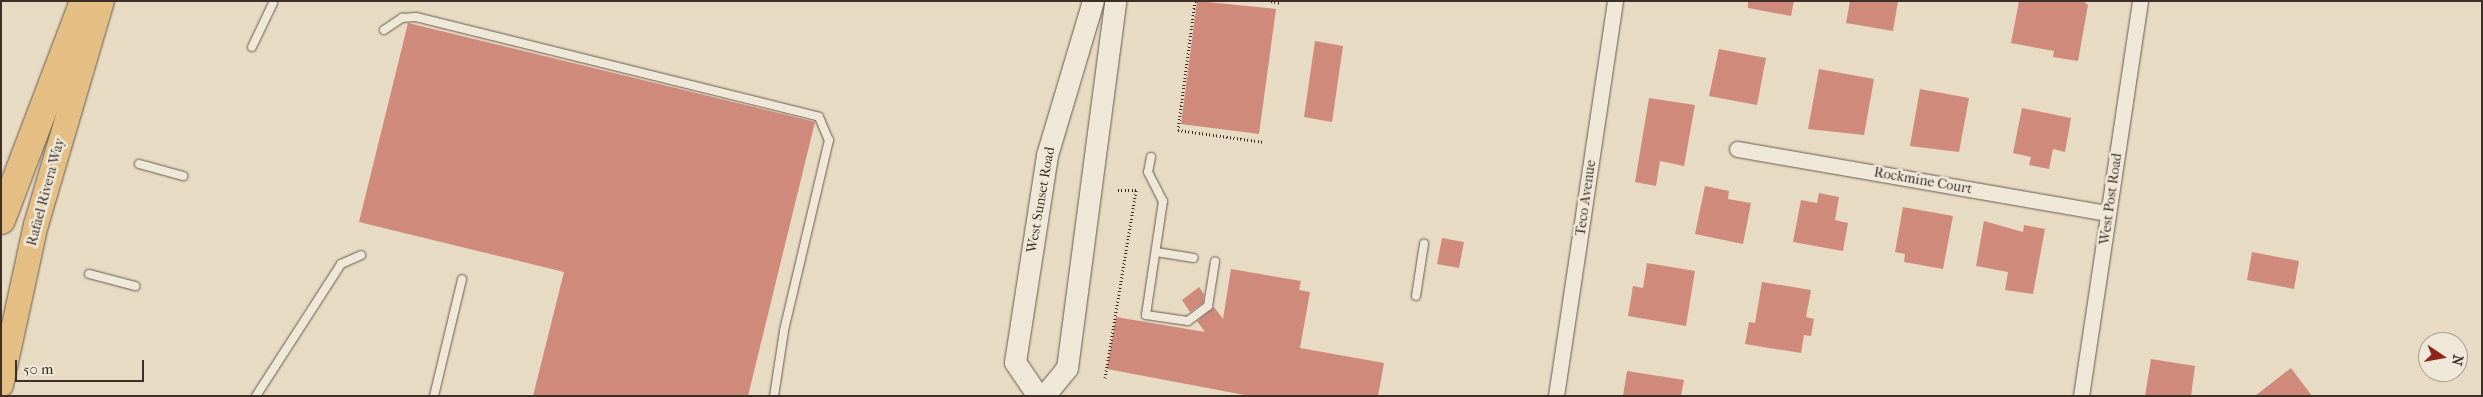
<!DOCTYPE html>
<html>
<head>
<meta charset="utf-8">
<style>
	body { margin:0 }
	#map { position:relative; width:2483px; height:397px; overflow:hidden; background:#e7dbc3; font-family:"IM FELL French Canon",serif }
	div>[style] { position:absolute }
	.building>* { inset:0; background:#cf8a7c }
	.path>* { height:3px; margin-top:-1.5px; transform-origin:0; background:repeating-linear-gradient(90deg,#3d2f28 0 1px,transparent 0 3.5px) }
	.roads { filter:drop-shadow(0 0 1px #685a4f) drop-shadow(0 0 1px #685a4f) }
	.lane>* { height:8px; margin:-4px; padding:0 4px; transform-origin:4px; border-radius:4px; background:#efe8d8 }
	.street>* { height:15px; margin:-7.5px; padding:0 7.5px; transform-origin:7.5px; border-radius:7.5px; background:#efe8d8 }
	.secondary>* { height:21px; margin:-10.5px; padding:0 10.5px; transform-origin:10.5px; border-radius:10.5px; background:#efe8d8 }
	.primary>* { height:24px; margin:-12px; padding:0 12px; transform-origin:12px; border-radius:12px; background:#e4be82 }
	.highway>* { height:28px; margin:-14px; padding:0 14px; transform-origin:14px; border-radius:14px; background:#e4be82 }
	span { translate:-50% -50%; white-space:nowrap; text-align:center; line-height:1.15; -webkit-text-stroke:5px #efe8d8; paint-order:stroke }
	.street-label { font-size:14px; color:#3d2f28 }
	.frame { position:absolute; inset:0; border:2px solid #3d2f28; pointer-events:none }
	.north { position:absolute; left:2418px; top:332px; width:50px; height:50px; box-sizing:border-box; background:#efe8d8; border:1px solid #a89e92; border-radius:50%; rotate:102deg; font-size:14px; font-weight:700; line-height:20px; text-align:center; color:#3d2f28 }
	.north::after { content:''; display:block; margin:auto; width:18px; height:22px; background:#8f2418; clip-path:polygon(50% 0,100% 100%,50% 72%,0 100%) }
	.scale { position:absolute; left:15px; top:360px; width:129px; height:22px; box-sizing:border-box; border:2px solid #3d2f28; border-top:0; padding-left:6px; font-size:15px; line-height:18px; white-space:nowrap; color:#3d2f28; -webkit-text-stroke:4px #efe8d8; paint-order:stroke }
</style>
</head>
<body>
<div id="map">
	<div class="building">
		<div style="clip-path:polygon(1197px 1px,1276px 9px,1259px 134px,1181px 124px)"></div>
		<div style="clip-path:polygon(1748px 1px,1794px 1px,1791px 16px,1748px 8px)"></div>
		<div style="clip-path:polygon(1850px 1px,1898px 1px,1893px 31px,1846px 23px)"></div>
		<div style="clip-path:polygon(2019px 1px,2083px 1px,2088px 5px,2078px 61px,2053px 57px,2054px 51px,2011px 43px)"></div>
		<div style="clip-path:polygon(408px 23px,815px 122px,748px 396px,533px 396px,564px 272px,359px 222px)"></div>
		<div style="clip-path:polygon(1315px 41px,1343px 46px,1332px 122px,1304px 117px)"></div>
		<div style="clip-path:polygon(1719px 49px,1766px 58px,1757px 105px,1709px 96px)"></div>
		<div style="clip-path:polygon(1819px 69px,1874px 79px,1864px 135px,1808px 129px)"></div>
		<div style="clip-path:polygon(1920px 89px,1969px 98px,1959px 152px,1910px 146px)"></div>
		<div style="clip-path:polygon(1649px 98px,1695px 105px,1684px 166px,1660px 161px,1656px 186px,1635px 182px)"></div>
		<div style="clip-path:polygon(2022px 108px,2071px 118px,2065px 152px,2053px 149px,2049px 169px,2029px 165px,2031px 157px,2013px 153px)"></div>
		<div style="clip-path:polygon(1705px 186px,1729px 191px,1728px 199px,1751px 203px,1743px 244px,1695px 234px)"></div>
		<div style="clip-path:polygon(1819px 193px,1839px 197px,1835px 220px,1848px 223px,1843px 251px,1793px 242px,1801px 200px,1817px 203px)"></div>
		<div style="clip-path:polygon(1903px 207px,1953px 216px,1943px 269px,1904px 262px,1905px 254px,1895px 252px)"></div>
		<div style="clip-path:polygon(1984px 221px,2023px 232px,2024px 225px,2045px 229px,2033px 294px,2005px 290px,2008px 272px,1976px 266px)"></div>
		<div style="clip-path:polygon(1442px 238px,1464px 242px,1459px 268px,1437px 264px)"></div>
		<div style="clip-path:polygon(2252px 252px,2299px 261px,2294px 289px,2247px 280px)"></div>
		<div style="clip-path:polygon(1647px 263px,1695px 271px,1686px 326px,1628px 316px,1633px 286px,1643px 288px)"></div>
		<div style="clip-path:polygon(1231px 269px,1301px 281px,1299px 290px,1310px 292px,1300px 348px,1384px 363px,1378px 396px,1250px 396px,1107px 369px,1116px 317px,1205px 332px,1197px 321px,1214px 307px,1223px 319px)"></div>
		<div style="clip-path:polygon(1762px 282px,1811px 290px,1806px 317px,1814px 319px,1811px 336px,1804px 335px,1801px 353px,1745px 344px,1749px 322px,1755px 323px)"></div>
		<div style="clip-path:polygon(1199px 287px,1204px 294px,1203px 303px,1190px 312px,1182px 300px)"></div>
		<div style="clip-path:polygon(2151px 359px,2195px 366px,2191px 396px,2145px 396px)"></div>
		<div style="clip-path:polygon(2291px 368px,2312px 396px,2255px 396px)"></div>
		<div style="clip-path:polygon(1627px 371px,1684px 380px,1681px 396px,1623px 396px)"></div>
	</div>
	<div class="path">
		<div style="left:1195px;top:1px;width:130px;rotate:97.5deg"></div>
		<div style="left:1178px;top:130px;width:87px;rotate:7.9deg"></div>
		<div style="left:1271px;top:1px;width:10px;rotate:11deg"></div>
		<div style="left:1105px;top:378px;width:191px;rotate:-80.6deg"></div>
		<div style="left:1136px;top:190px;width:19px;rotate:180deg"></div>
	</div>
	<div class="roads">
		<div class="lane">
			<div style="left:384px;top:30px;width:22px;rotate:-34deg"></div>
			<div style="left:402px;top:18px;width:14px;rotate:-4deg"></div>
			<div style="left:416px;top:17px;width:415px;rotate:13.9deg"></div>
			<div style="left:819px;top:117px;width:25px;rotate:67deg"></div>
			<div style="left:829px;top:140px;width:196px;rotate:103.3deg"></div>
			<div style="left:784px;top:331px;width:66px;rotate:98.7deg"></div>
			<div style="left:252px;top:47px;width:49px;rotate:-64.5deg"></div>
			<div style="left:1151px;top:157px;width:15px;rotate:101deg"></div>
			<div style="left:1148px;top:172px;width:33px;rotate:63deg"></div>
			<div style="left:1163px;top:201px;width:115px;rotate:98.5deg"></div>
			<div style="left:1146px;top:315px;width:42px;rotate:8.1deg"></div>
			<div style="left:1188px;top:321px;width:25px;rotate:-37deg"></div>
			<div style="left:1208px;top:306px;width:45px;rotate:-81deg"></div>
			<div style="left:139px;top:164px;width:46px;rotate:15.3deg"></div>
			<div style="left:1156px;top:252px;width:38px;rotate:9deg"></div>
			<div style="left:89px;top:274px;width:48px;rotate:14.6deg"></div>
			<div style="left:1416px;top:296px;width:53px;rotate:-81.3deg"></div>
			<div style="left:256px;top:396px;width:157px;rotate:-57.2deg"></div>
			<div style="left:341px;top:264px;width:22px;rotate:-24deg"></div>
			<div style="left:434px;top:396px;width:120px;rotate:-76.5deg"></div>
		</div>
		<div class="street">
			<div style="left:1737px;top:149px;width:376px;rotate:9.8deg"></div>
			<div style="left:1556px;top:396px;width:399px;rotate:-81.5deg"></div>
			<div style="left:2081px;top:396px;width:399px;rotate:-81.5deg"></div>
		</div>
		<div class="secondary">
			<div style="left:1038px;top:396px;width:41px;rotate:-124.1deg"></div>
			<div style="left:1015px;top:362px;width:209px;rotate:-81.2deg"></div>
			<div style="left:1047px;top:155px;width:161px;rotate:-73.4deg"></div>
			<div style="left:1044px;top:396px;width:36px;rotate:-51deg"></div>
			<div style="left:1067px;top:368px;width:370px;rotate:-82.5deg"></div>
		</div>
		<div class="primary">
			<div style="left:1px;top:385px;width:164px;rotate:-77.7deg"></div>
			<div style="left:36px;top:225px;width:234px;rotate:-73.6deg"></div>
		</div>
		<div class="highway">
			<div style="left:1px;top:220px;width:234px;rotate:-69.2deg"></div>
		</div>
	</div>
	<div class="street-label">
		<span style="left:1923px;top:181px;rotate:10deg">Rockmine Court</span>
		<span style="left:46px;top:192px;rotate:-75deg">Rafael Rivera Way</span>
		<span style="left:1586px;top:198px;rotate:-82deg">Teco Avenue</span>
		<span style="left:2111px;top:199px;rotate:-82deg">West Post Road</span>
		<span style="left:1041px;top:200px;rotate:-80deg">West Sunset Road</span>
	</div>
	<div class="frame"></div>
	<div class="north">N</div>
	<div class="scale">50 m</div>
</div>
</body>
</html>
